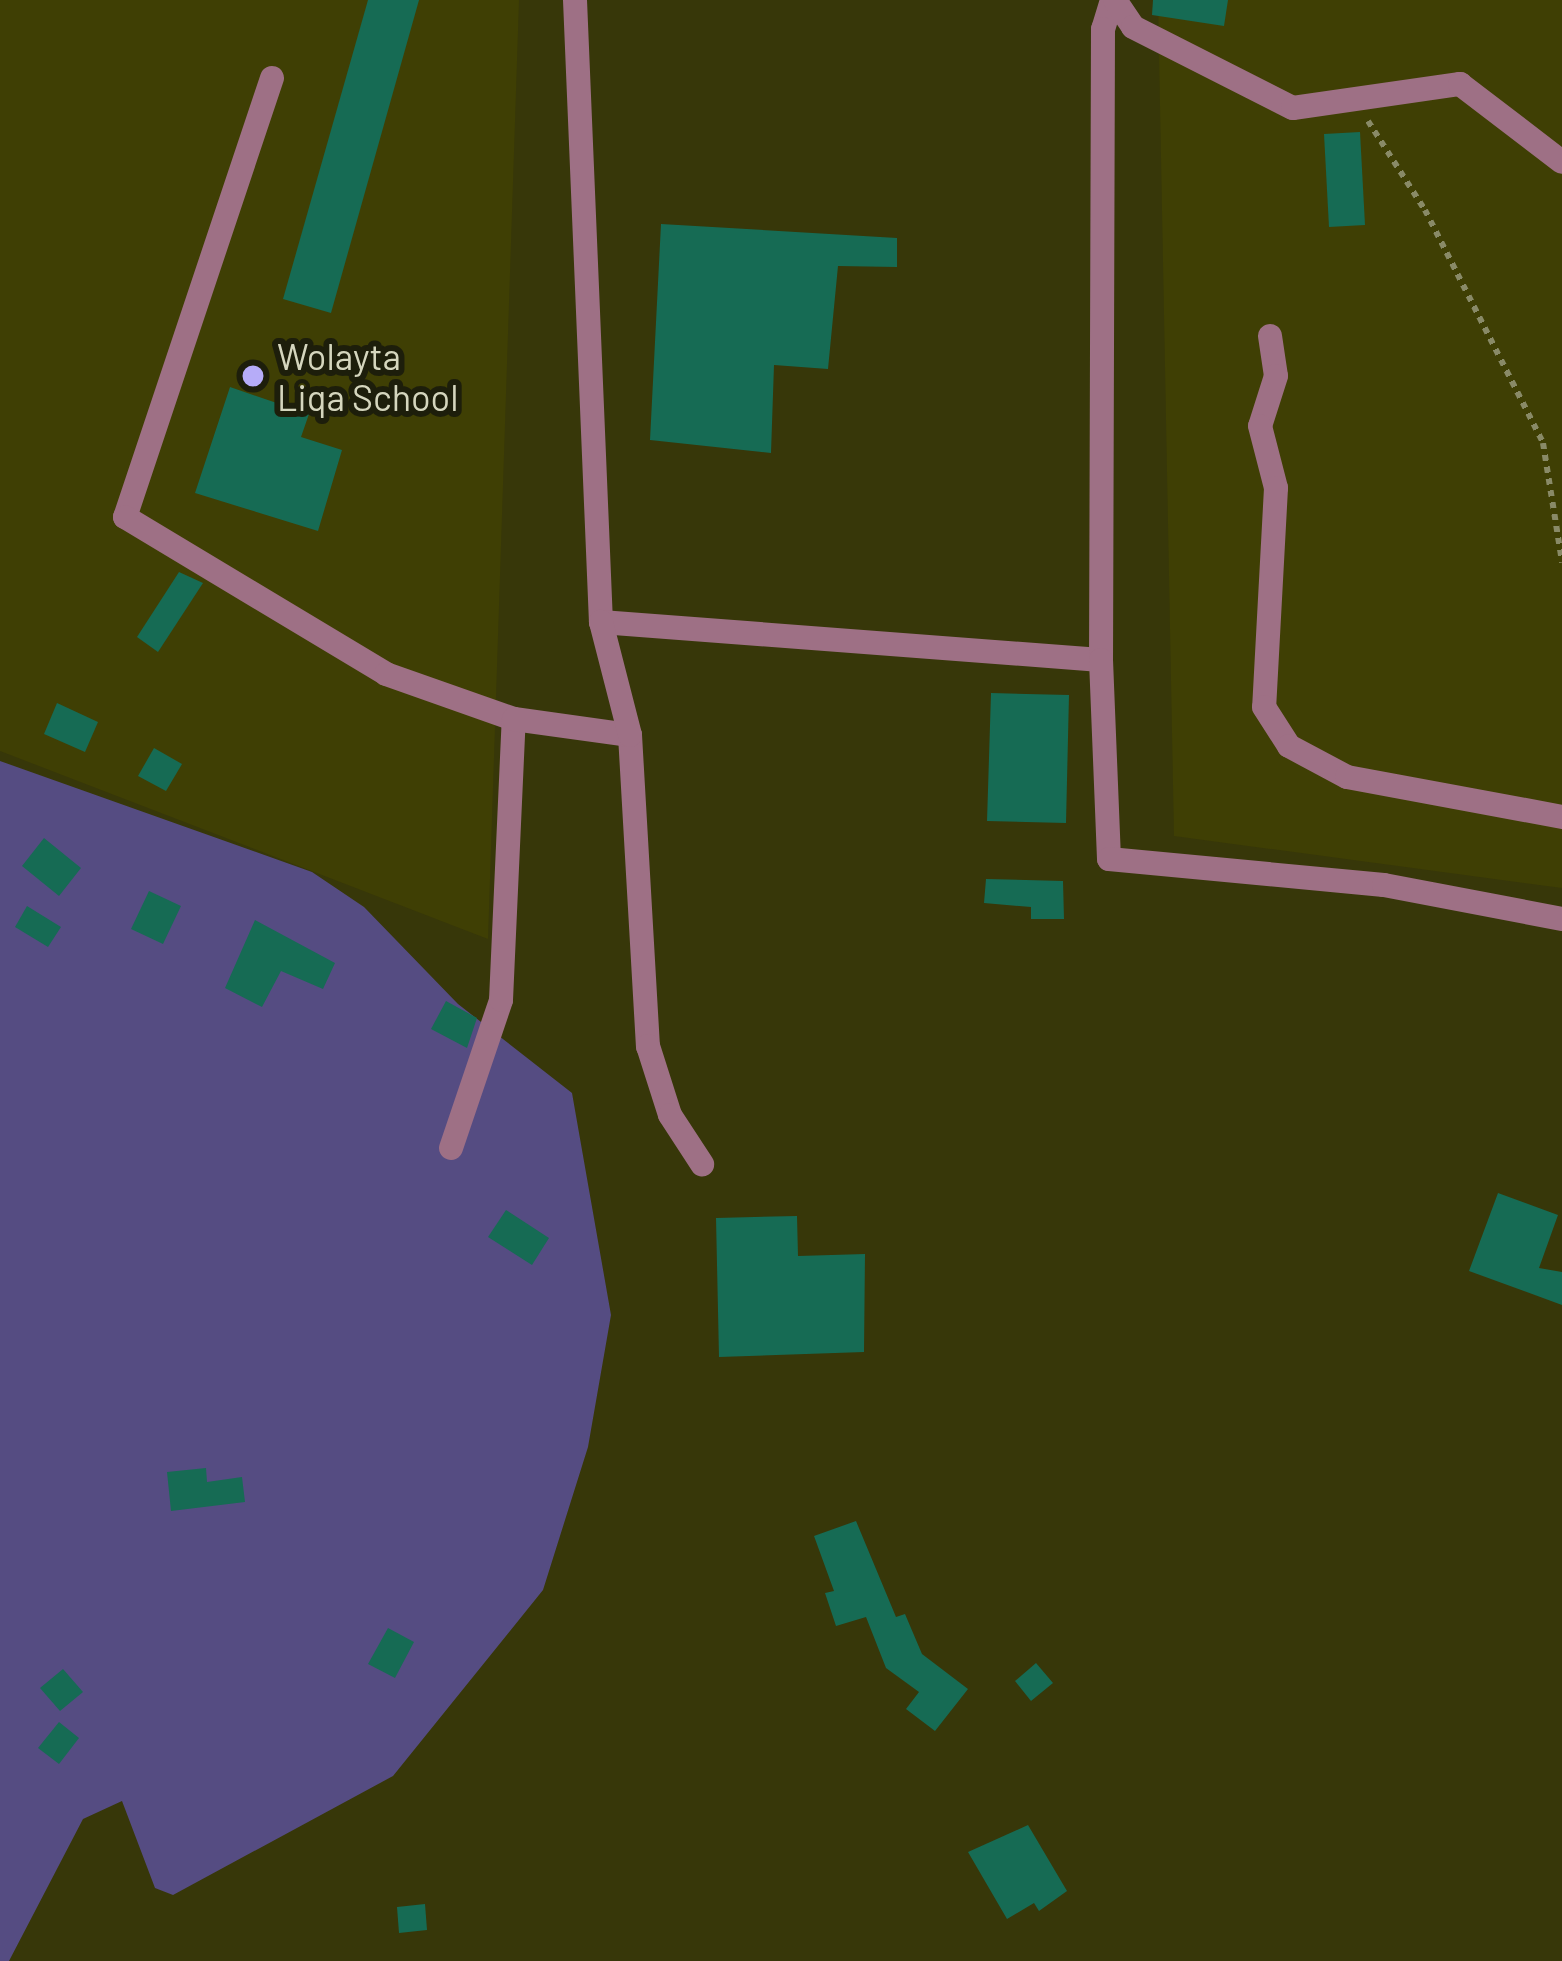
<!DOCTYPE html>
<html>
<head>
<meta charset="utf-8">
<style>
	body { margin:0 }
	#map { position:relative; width:1562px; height:1961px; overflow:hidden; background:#373709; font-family:Barlow,sans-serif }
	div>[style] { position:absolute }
	.built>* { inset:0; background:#3f3f04 }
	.green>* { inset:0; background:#554c82 }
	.building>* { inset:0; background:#166b54 }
	.path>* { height:6px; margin-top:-3px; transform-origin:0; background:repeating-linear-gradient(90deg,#898a67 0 6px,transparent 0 12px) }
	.minor>* { height:24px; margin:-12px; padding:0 12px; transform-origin:12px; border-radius:12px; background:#9e7085 }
	.dots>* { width:33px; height:33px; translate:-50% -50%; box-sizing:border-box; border:6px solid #1d1e0b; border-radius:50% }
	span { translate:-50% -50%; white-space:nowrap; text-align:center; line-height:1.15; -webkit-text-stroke:12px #1d1e0b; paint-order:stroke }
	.poi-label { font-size:36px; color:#d5d6be }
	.left { translate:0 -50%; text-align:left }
</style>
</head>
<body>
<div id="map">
	<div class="built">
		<div style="clip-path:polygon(0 0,519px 0,488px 939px,0 751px)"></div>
		<div style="clip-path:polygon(1158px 0,1562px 0,1562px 888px,1174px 836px)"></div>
	</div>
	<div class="green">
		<div style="clip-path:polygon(0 761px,312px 872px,364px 907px,458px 1004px,572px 1093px,611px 1315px,588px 1447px,543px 1590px,393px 1776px,173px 1895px,155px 1888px,122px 1801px,83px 1819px,9px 1961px,0 1961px)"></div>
	</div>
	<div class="building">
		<div style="clip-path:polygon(368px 0,419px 0,331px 313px,283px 299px)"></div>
		<div style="clip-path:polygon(1153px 0,1228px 0,1224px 26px,1152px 15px)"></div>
		<div style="clip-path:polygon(1360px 132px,1365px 225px,1329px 227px,1324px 134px)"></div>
		<div style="clip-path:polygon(661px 224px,897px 238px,897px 267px,838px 266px,828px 369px,774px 365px,771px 453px,650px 440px)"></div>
		<div style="clip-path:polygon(230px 387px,309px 414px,301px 437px,342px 450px,318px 531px,195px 493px)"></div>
		<div style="clip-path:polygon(179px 572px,203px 583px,158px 652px,137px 637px)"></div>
		<div style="clip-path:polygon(991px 693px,1069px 695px,1066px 823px,987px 821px)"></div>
		<div style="clip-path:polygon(57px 703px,98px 722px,85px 752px,44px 734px)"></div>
		<div style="clip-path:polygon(154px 748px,182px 764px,166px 791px,138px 776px)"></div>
		<div style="clip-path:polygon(44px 838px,81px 868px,59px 896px,22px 866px)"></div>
		<div style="clip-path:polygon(986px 879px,1063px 881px,1064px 919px,1031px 919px,1031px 907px,984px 903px)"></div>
		<div style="clip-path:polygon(149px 891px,181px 906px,163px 944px,131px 929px)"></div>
		<div style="clip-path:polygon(27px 906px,61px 927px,48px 947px,15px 927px)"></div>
		<div style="clip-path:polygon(255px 920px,335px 963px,323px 989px,281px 971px,262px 1007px,225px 988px)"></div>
		<div style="clip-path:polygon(446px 1001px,477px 1018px,467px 1048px,431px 1029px)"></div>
		<div style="clip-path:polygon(1498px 1193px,1558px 1215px,1539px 1268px,1562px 1272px,1562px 1305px,1469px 1271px)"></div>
		<div style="clip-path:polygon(506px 1210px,549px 1238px,532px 1265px,488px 1237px)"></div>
		<div style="clip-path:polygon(797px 1216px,798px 1256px,865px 1254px,864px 1352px,719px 1357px,716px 1218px)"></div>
		<div style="clip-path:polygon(206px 1468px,207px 1482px,242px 1477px,245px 1502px,171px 1511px,167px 1472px)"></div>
		<div style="clip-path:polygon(856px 1521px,896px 1617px,905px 1614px,922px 1654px,968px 1689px,935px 1731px,906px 1709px,919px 1692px,886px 1668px,866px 1617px,836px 1626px,825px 1593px,834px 1591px,814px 1536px)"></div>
		<div style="clip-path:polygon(388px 1628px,414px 1642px,395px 1678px,368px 1664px)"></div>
		<div style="clip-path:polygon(1036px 1663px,1053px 1683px,1031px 1701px,1015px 1681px)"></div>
		<div style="clip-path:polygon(63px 1669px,83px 1692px,60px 1711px,40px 1688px)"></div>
		<div style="clip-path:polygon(59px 1722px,79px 1738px,59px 1764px,38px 1748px)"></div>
		<div style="clip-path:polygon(1028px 1825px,1067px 1891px,1039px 1911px,1034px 1903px,1007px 1919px,968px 1852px)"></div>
		<div style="clip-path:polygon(425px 1904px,427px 1930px,399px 1933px,397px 1907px)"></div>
	</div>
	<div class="path">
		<div style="left:1368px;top:121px;width:106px;rotate:57.4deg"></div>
		<div style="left:1425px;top:210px;width:261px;rotate:63.1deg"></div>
		<div style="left:1543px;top:443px;width:121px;rotate:80.9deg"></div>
	</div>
	<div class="minor">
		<div style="left:575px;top:0;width:623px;rotate:87.61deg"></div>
		<div style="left:601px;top:622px;width:501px;rotate:4.35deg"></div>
		<div style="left:1112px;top:0;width:30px;rotate:107deg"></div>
		<div style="left:1103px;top:29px;width:631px;rotate:90.18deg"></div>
		<div style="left:1101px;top:660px;width:199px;rotate:87.7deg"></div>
		<div style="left:1109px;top:859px;width:276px;rotate:5.4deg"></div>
		<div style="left:1384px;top:885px;width:181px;rotate:10.8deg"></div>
		<div style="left:1115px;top:0;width:32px;rotate:56deg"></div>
		<div style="left:1133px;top:27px;width:179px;rotate:26.9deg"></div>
		<div style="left:1293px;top:108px;width:169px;rotate:-8.2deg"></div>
		<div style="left:1460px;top:84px;width:128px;rotate:37.4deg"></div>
		<div style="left:272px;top:78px;width:463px;rotate:108.5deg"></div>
		<div style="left:125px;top:517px;width:305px;rotate:31deg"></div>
		<div style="left:386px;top:674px;width:136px;rotate:19.4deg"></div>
		<div style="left:1270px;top:336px;width:40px;rotate:81.5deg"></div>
		<div style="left:1276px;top:376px;width:52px;rotate:107.7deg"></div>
		<div style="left:1260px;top:426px;width:64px;rotate:75.5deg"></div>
		<div style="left:1276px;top:488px;width:219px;rotate:93.1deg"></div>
		<div style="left:1264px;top:707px;width:46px;rotate:57.3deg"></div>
		<div style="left:1289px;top:746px;width:66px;rotate:28.1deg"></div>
		<div style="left:1347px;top:777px;width:219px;rotate:10.5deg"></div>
		<div style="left:630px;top:735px;width:312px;rotate:86.7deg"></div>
		<div style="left:648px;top:1046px;width:72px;rotate:72.3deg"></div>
		<div style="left:670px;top:1115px;width:59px;rotate:56.9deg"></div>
		<div style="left:451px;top:1148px;width:156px;rotate:-71.3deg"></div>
		<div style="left:501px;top:1000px;width:281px;rotate:-87.4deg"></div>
		<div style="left:514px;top:719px;width:117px;rotate:7.9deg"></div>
		<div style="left:630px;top:735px;width:117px;rotate:-104.4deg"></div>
	</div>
	<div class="dots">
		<div style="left:253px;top:376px;background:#b6acf8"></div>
	</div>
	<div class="poi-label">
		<span class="left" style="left:277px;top:376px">Wolayta<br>Liqa School</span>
	</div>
</div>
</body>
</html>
